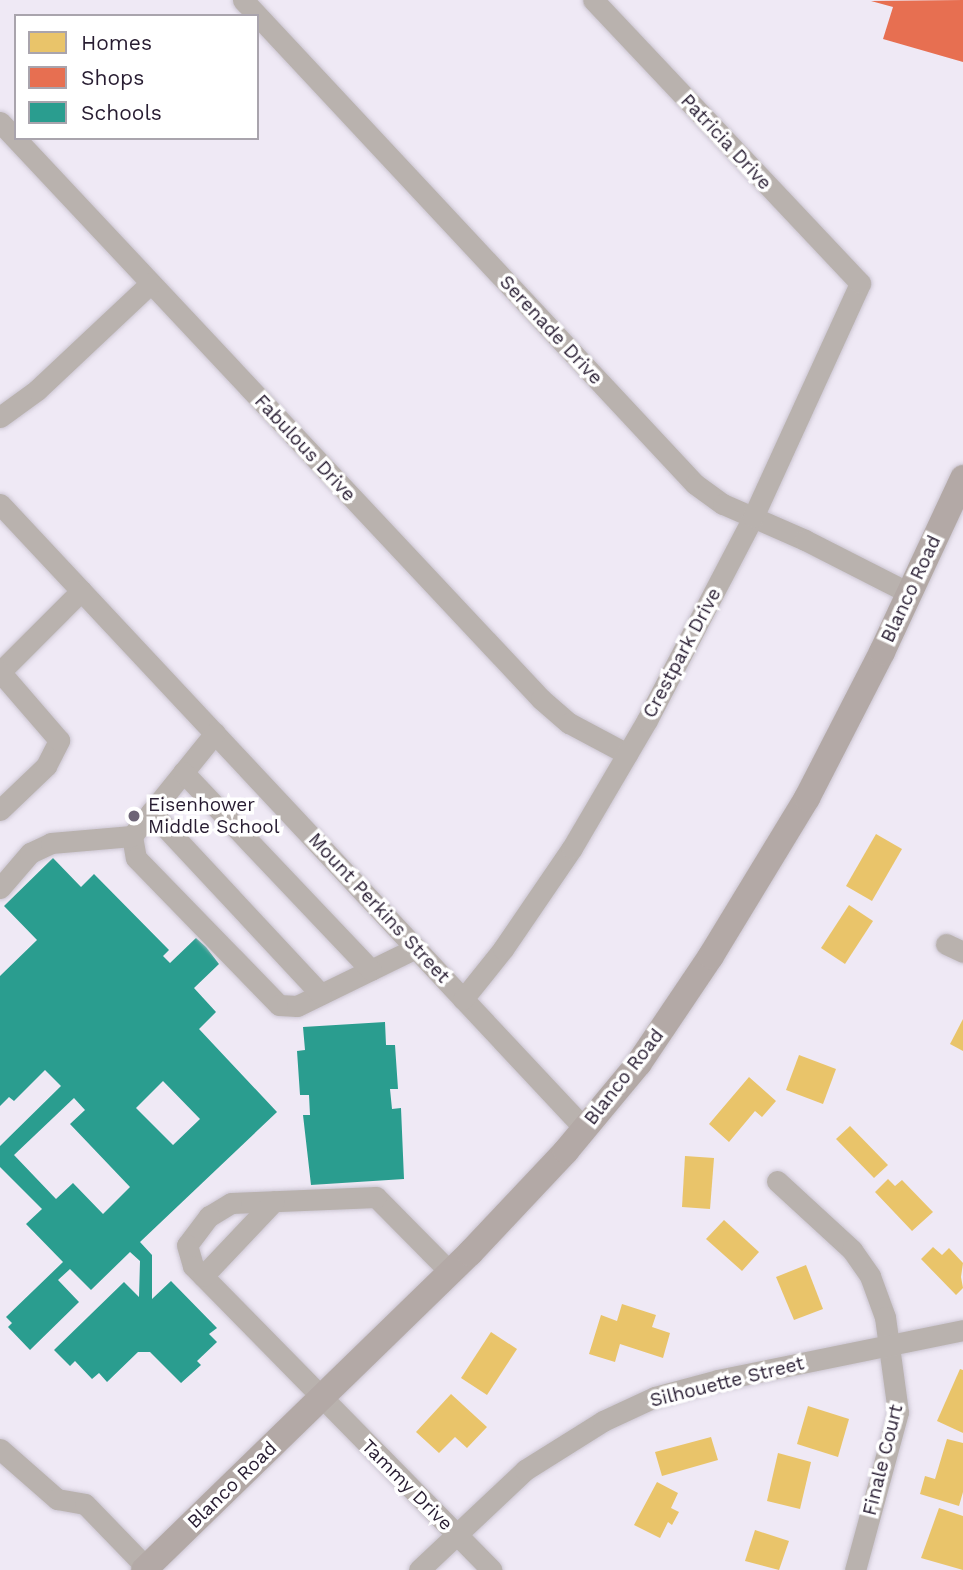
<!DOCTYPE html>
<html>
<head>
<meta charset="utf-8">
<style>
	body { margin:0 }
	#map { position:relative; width:963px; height:1570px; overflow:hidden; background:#efe9f5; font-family:"Work Sans",sans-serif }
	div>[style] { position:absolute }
	.homes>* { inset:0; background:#e9c46a }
	.shops>* { inset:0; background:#e76f51 }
	.schools>* { inset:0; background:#2a9d8f }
	.roads { filter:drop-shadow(0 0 2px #cbc5d1) drop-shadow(0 0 2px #cbc5d1) }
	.minor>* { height:21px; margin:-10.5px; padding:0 10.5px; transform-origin:10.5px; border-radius:10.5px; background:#b9b2ae }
	.major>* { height:26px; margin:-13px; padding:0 13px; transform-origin:13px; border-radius:13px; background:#b3a9a6 }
	.dots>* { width:19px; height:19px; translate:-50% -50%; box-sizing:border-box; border:4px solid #fff; border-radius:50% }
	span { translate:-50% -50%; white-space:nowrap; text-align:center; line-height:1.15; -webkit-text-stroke:7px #fff; paint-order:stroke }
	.street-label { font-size:19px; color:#271c31 }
	.poi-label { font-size:19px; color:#271c31 }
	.left { translate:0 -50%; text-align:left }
	.legend { position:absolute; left:14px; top:14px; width:245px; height:126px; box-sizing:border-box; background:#fff; border:2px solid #a9a4ad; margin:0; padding:9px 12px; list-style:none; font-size:21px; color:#271c31 }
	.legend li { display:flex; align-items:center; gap:14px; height:35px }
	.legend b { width:35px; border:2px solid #a9a4ad }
</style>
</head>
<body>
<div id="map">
	<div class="homes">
		<div style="clip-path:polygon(876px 834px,902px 849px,872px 901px,846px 886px)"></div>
		<div style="clip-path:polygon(849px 905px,873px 921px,845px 964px,821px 948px)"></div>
		<div style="clip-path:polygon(963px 1019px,963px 1051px,950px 1044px)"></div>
		<div style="clip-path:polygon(799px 1055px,836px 1069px,823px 1104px,786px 1090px)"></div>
		<div style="clip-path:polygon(749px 1077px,776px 1101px,762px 1117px,755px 1111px,729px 1142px,709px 1124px)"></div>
		<div style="clip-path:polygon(850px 1126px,888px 1165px,874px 1178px,836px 1139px)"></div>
		<div style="clip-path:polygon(685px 1156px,714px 1158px,710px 1209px,682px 1207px)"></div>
		<div style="clip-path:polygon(888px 1179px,895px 1186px,902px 1180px,933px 1212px,912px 1231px,875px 1192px)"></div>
		<div style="clip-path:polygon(724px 1220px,759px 1252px,742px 1271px,706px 1239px)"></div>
		<div style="clip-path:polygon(933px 1247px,942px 1255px,949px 1248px,963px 1263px,961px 1277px,963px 1288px,956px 1295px,921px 1259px)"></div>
		<div style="clip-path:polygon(806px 1265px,823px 1309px,794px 1320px,776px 1277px)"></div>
		<div style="clip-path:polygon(622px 1304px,656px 1315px,652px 1327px,670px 1333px,663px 1358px,620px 1344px,615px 1362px,589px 1354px,601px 1315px,617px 1321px)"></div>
		<div style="clip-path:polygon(491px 1332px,517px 1349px,487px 1395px,461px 1378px)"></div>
		<div style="clip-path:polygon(960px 1369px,963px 1370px,963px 1433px,937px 1421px)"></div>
		<div style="clip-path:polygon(451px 1394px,487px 1427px,467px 1448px,455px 1437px,439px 1453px,416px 1432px)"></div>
		<div style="clip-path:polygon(808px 1406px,849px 1419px,838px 1457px,797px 1444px)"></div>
		<div style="clip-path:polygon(711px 1437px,718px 1460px,662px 1476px,655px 1452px)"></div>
		<div style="clip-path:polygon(947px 1439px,963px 1443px,963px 1492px,959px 1506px,920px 1494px,925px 1476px,935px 1479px)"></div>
		<div style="clip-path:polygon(778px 1453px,811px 1462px,800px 1509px,767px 1501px)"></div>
		<div style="clip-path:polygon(657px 1482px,678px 1493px,671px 1508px,679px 1512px,672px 1525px,668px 1522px,660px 1538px,634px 1525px)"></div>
		<div style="clip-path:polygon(939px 1508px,963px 1516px,963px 1570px,921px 1558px)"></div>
		<div style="clip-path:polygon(755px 1530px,789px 1541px,779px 1570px,745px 1561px)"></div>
	</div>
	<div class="shops">
		<div style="clip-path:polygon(963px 0,963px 62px,883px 39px,893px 7px,871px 1px)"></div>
	</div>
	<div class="schools">
		<div style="clip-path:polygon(evenodd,53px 858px,81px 887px,94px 874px,169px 950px,163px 956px,170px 963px,196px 938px,206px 947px,219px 964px,194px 988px,216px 1012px,199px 1029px,277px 1112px,140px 1242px,152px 1255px,152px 1299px,171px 1281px,217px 1328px,209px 1334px,217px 1342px,197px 1361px,201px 1365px,181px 1383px,150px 1352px,138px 1352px,107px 1382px,99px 1373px,92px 1379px,75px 1361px,70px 1366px,54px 1350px,124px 1282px,139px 1297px,140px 1261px,130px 1252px,91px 1290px,70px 1269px,58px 1280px,79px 1302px,30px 1350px,8px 1327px,12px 1323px,6px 1317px,63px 1262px,26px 1224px,42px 1209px,0 1167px,0 1146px,61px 1086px,45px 1070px,14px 1101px,9px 1097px,0 1106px,0 976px,37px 940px,4px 906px,53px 858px,163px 1081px,200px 1119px,173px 1145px,136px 1108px,163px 1081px,53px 858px,74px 1098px,85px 1110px,70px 1124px,130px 1187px,103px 1214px,73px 1183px,56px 1199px,14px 1155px,74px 1098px)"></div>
		<div style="clip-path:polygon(385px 1022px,386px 1045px,395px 1045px,398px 1089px,390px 1089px,392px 1109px,401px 1108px,404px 1179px,311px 1185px,303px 1115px,310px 1115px,309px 1095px,300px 1095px,297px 1051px,305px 1050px,303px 1027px)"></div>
	</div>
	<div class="roads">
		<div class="minor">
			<div style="left:243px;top:0;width:662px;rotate:46.96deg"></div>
			<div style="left:695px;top:484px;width:34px;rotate:36deg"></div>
			<div style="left:723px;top:504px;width:90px;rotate:23.7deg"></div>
			<div style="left:805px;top:540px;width:117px;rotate:27deg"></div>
			<div style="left:0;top:122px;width:791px;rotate:46.84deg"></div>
			<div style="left:541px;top:699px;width:37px;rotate:41deg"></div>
			<div style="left:569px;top:723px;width:66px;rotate:28.1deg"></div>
			<div style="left:0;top:417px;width:46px;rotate:-36.1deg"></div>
			<div style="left:37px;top:390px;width:156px;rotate:-43.2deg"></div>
			<div style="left:0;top:504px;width:855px;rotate:46.9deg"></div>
			<div style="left:0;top:672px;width:115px;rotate:-45deg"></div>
			<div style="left:215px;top:733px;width:132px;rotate:128.9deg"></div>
			<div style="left:132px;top:836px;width:22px;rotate:80deg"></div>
			<div style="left:136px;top:858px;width:205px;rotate:45.8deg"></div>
			<div style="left:279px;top:1005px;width:18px;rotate:3deg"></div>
			<div style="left:297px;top:1006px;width:132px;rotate:-26deg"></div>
			<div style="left:183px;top:772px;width:273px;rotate:46.5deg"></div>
			<div style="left:0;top:810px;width:64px;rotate:-43.7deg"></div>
			<div style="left:46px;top:766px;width:29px;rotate:-63deg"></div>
			<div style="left:59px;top:740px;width:90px;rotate:-130.9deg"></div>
			<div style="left:151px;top:812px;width:249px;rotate:47deg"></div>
			<div style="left:0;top:888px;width:46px;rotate:-49.4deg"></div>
			<div style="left:30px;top:853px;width:23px;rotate:-25deg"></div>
			<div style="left:51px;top:843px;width:81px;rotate:-4.9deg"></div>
			<div style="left:946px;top:944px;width:19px;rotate:25deg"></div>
			<div style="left:463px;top:999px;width:64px;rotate:-51.3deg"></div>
			<div style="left:503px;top:949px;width:122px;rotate:-55.7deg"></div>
			<div style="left:572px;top:848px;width:148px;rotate:-59.6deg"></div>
			<div style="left:647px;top:720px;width:229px;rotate:-62.4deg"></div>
			<div style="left:753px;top:517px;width:257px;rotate:-65.4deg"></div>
			<div style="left:860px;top:283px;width:389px;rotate:-133.3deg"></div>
			<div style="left:777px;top:1181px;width:102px;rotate:42.6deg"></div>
			<div style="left:852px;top:1250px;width:32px;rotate:55deg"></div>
			<div style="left:870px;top:1276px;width:44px;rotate:69.9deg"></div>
			<div style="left:885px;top:1317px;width:96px;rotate:82.2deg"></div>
			<div style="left:898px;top:1412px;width:164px;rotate:105.2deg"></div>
			<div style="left:450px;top:1272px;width:105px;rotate:-134.6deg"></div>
			<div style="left:376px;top:1197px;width:145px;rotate:177.6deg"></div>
			<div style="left:231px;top:1203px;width:26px;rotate:149deg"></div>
			<div style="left:209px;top:1216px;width:36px;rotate:127deg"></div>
			<div style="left:187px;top:1245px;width:22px;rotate:74deg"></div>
			<div style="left:193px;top:1266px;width:426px;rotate:45.5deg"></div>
			<div style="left:203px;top:1276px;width:103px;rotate:-46.6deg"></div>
			<div style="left:0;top:1449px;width:76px;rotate:41.3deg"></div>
			<div style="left:57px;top:1499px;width:28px;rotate:10deg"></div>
			<div style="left:85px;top:1504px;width:88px;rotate:45.9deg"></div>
			<div style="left:419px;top:1570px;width:146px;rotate:-43.3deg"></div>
			<div style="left:525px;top:1470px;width:92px;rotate:-32.1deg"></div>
			<div style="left:603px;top:1421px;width:57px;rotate:-24.8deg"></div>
			<div style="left:655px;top:1397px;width:65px;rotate:-15.1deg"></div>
			<div style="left:718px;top:1380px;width:250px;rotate:-11.5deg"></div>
		</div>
		<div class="major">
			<div style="left:144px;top:1570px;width:455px;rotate:-44.2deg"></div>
			<div style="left:470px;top:1253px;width:140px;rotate:-46.7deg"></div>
			<div style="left:566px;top:1151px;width:114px;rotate:-50.3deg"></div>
			<div style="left:639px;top:1063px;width:129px;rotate:-56.1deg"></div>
			<div style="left:711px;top:956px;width:185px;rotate:-58.7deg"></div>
			<div style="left:807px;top:798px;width:164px;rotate:-62.8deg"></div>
			<div style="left:882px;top:652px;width:192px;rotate:-65deg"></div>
		</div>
	</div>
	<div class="dots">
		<div style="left:134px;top:816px;background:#6d6476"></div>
	</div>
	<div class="street-label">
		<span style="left:726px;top:142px;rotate:47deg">Patricia Drive</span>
		<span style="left:551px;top:330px;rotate:47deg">Serenade Drive</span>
		<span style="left:305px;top:448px;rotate:47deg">Fabulous Drive</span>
		<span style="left:911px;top:589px;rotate:-65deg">Blanco Road</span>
		<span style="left:682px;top:653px;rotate:-62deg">Crestpark Drive</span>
		<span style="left:379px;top:908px;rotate:47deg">Mount Perkins Street</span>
		<span style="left:624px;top:1077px;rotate:-52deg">Blanco Road</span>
		<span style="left:727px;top:1382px;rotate:-14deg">Silhouette Street</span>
		<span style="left:883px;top:1460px;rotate:-76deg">Finale Court</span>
		<span style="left:232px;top:1485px;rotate:-44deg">Blanco Road</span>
		<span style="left:407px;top:1485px;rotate:45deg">Tammy Drive</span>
	</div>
	<div class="poi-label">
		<span class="left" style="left:148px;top:816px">Eisenhower<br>Middle School</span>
	</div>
	<ul class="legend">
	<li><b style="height:19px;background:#e9c46a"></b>Homes</li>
	<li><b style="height:19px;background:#e76f51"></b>Shops</li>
	<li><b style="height:19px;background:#2a9d8f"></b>Schools</li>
	</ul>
</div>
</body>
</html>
